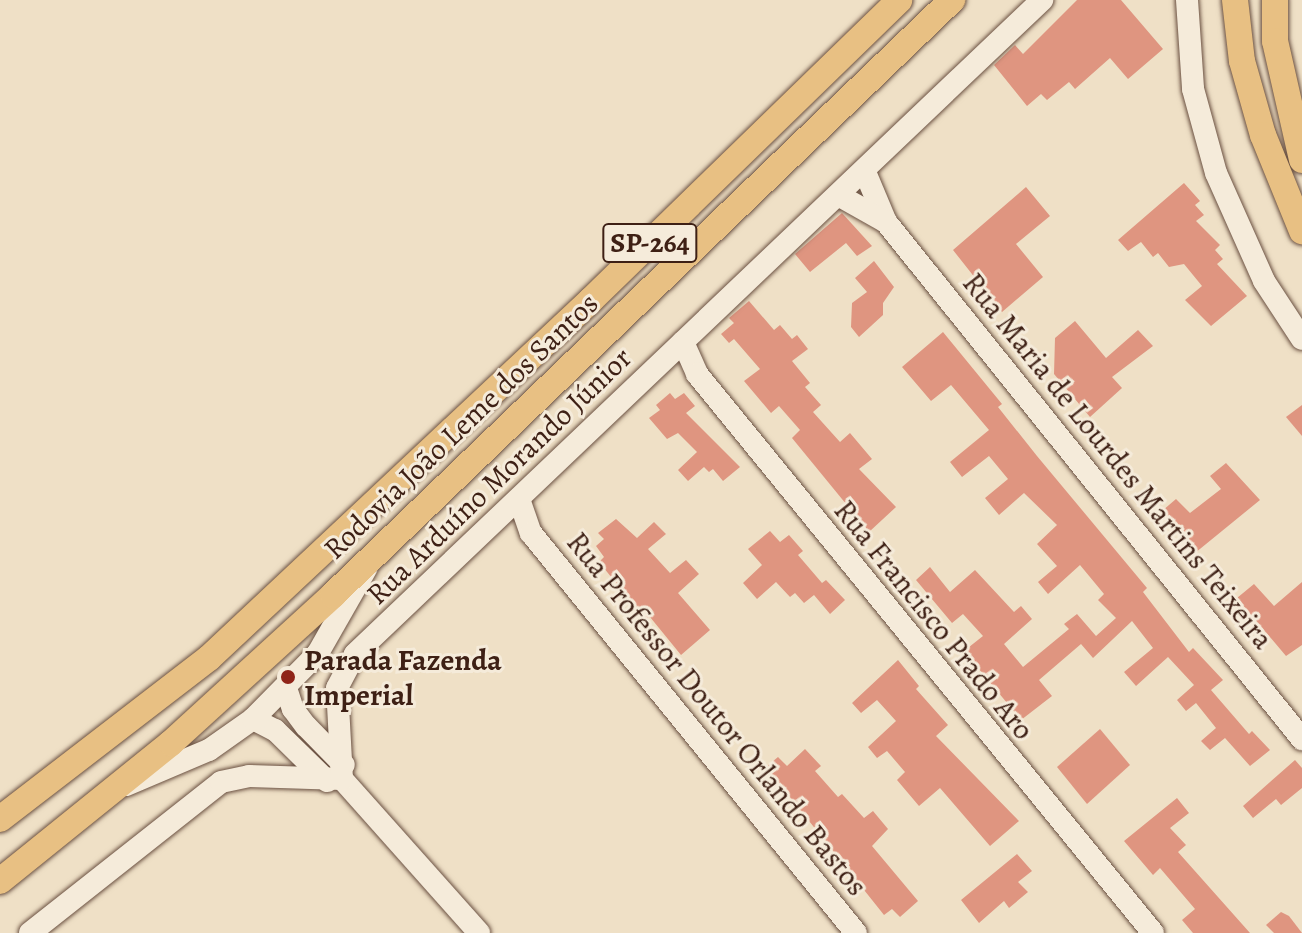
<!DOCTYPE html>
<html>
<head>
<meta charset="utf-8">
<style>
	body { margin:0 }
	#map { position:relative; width:1302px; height:933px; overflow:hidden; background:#efe0c6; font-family:Alegreya,serif }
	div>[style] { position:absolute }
	.building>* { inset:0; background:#df9580 }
	.roads { filter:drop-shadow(0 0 2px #6a5041) drop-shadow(0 0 2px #6a5041) }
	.minor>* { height:22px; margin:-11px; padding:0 11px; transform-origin:11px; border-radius:11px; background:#f5ebda }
	.major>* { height:26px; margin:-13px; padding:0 13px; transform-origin:13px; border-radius:13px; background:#e8c083 }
	.dots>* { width:22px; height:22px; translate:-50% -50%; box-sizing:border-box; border:4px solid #f5ebda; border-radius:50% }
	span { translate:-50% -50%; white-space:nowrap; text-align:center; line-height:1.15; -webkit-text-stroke:6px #f5ebda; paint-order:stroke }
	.shield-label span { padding:2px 6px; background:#f5ebda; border:2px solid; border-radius:6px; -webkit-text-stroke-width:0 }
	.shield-label { font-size:28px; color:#3e2015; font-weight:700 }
	.street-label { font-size:30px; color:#3e2015 }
	.poi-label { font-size:30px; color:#3e2015; font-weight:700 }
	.left { translate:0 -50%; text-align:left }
</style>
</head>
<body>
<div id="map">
	<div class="building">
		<div style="clip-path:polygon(1077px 0,1121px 0,1163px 49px,1128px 79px,1110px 58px,1075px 89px,1069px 82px,1047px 100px,1041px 94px,1027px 106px,994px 65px,1015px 45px,1023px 54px)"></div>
		<div style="clip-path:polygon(1184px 183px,1200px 201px,1195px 205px,1204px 215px,1196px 221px,1220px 245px,1215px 250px,1223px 259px,1217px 264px,1247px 296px,1211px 326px,1185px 300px,1202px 286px,1184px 264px,1169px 267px,1158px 253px,1153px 257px,1141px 242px,1128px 251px,1118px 240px)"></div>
		<div style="clip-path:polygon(1026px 187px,1050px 216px,1016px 244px,1043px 277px,1002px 312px,953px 250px)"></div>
		<div style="clip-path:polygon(842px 213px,872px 246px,857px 256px,846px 243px,810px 272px,795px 254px)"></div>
		<div style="clip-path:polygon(874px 261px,894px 287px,883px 303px,883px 315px,859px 337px,851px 327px,852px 303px,867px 292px,855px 278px)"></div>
		<div style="clip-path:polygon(749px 301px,774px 330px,780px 325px,792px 339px,797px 335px,808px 349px,792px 361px,810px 383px,805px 387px,821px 405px,813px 412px,840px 442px,850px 433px,872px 459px,859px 469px,896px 507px,869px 532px,792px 438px,800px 430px,779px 406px,771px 413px,744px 381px,760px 369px,734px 339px,729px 343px,721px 334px,734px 323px,729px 318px)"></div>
		<div style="clip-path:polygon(1075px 321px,1106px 358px,1138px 330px,1153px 346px,1112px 377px,1122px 388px,1090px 417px,1054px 374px,1055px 338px)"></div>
		<div style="clip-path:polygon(943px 332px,1002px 404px,998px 407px,1037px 456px,1147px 588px,1143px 592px,1189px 652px,1193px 648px,1223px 680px,1211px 690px,1249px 734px,1252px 731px,1270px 750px,1250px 766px,1225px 738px,1210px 750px,1201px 741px,1216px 728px,1196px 703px,1186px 711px,1177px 700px,1194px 685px,1168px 657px,1136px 686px,1124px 672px,1153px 648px,1132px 621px,1093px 658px,1081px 644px,1039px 680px,1052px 696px,1021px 720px,964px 651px,983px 636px,963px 614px,952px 623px,916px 580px,930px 567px,950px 592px,975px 570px,1014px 612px,1021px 606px,1032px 619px,1004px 644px,1023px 667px,1069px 629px,1064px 624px,1077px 614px,1096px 636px,1116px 618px,1098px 600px,1104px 594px,1080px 565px,1048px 594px,1038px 582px,1057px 566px,1037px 544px,1057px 525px,1024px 493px,999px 515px,985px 498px,1008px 479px,989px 456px,962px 477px,950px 462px,989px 430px,951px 385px,931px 401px,902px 367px)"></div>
		<div style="clip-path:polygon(670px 393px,675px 399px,684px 393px,695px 406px,686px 413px,740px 467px,723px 481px,713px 469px,709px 472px,704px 467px,688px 481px,678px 470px,697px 452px,678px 433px,667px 439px,649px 418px,660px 410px,656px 405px)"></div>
		<div style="clip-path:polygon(1302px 405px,1302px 436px,1286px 417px)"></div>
		<div style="clip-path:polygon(1226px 463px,1260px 500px,1195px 553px,1162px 511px,1176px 499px,1190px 513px,1221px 489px,1210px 476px)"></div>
		<div style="clip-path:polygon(616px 519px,637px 538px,654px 522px,666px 534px,648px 549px,670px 573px,686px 560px,699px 574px,678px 593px,710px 630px,681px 655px,650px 617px,646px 620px,599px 562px,604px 557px,596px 546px,604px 539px,598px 533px)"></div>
		<div style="clip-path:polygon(770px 531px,780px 542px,789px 535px,803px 551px,798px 555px,822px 583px,826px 580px,845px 600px,830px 614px,814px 595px,804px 603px,795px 593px,790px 597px,776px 582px,757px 599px,743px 583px,762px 565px,748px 549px)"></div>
		<div style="clip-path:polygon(1302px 582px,1302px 645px,1286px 656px,1237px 598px,1254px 584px,1274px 606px)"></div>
		<div style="clip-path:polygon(898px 660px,919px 686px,916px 689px,948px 725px,936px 736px,1019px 821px,990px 846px,940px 788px,919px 806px,897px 780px,905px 772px,887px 751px,877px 758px,868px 747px,896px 721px,877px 700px,861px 713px,852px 703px)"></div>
		<div style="clip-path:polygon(1100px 729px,1130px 765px,1087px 804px,1057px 767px)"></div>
		<div style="clip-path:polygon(805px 749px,821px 766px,815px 771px,838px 797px,842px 794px,864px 818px,873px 811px,888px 829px,872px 846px,918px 901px,900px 917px,892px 909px,884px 915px,766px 767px,778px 757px,787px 766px)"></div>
		<div style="clip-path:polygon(1295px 760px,1302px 768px,1302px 788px,1281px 805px,1276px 799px,1253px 818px,1243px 806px)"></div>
		<div style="clip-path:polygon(1177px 798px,1189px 813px,1170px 828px,1186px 845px,1178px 852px,1250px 933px,1193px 933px,1182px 920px,1195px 909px,1160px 868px,1153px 875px,1124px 841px)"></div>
		<div style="clip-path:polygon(1017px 854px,1032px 871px,1018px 882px,1028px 892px,1009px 908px,1004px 901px,979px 923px,961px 900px)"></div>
		<div style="clip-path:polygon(1281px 912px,1289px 916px,1302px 933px,1274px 933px,1266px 925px)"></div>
	</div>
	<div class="roads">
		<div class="minor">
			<div style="left:1187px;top:0;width:89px;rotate:86.1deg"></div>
			<div style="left:1193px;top:89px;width:87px;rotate:74.7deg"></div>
			<div style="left:1216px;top:173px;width:118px;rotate:66deg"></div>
			<div style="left:1264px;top:281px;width:69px;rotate:56.8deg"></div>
			<div style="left:865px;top:172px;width:54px;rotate:67.2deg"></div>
			<div style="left:886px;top:222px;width:664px;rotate:51.18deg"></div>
			<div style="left:840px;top:196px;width:53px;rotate:29.5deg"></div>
			<div style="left:683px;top:342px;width:35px;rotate:66deg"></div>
			<div style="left:697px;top:374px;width:721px;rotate:50.79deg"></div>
			<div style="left:519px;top:499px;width:36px;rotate:71deg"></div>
			<div style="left:531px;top:533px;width:515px;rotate:50.91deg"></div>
			<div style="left:286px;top:688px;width:22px;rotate:72deg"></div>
			<div style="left:293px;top:709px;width:21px;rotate:53deg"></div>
			<div style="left:306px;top:726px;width:54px;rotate:45.7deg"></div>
			<div style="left:253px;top:719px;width:25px;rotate:27deg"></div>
			<div style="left:275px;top:730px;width:73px;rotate:44.4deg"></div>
			<div style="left:342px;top:779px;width:206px;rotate:48.3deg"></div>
			<div style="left:126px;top:785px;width:90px;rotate:-22.9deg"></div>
			<div style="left:209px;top:750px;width:54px;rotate:-35.2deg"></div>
			<div style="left:253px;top:719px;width:93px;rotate:-45.4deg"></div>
			<div style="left:318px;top:653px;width:97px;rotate:-60.3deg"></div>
			<div style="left:30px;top:933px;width:243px;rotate:-38.3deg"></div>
			<div style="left:221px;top:782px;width:29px;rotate:-12deg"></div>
			<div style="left:249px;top:776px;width:93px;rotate:1.8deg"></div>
			<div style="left:342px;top:779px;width:91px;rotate:-93.1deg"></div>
			<div style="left:337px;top:688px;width:38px;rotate:-62deg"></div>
			<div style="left:355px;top:654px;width:949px;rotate:-43.59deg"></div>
		</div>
		<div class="major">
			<div style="left:1235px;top:0;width:61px;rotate:83.5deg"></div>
			<div style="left:1242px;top:61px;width:77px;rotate:74.2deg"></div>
			<div style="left:1263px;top:135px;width:104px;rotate:67.9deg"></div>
			<div style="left:1275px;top:0;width:41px;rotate:90deg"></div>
			<div style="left:1275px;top:41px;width:122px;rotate:77.2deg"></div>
			<div style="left:0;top:819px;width:264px;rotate:-37.6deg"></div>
			<div style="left:209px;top:658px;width:524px;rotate:-43.14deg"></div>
			<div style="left:591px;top:300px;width:430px;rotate:-44.2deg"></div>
			<div style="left:0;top:881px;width:220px;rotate:-38.9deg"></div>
			<div style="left:171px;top:743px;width:219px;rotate:-42.4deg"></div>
			<div style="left:333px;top:595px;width:859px;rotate:-43.87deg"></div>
		</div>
	</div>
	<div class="dots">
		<div style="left:288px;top:677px;background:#8f2418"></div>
	</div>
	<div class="shield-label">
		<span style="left:650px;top:243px">SP-264</span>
	</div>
	<div class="street-label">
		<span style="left:461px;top:426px;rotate:-44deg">Rodovia João Leme dos Santos</span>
		<span style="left:1118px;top:461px;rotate:51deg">Rua Maria de Lourdes Martins Teixeira</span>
		<span style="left:499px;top:476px;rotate:-44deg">Rua Arduíno Morando Júnior</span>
		<span style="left:934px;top:620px;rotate:51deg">Rua Francisco Prado Aro</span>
		<span style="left:717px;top:714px;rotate:51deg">Rua Professor Doutor Orlando Bastos</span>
	</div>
	<div class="poi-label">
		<span class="left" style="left:304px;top:677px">Parada Fazenda<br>Imperial</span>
	</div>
</div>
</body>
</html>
